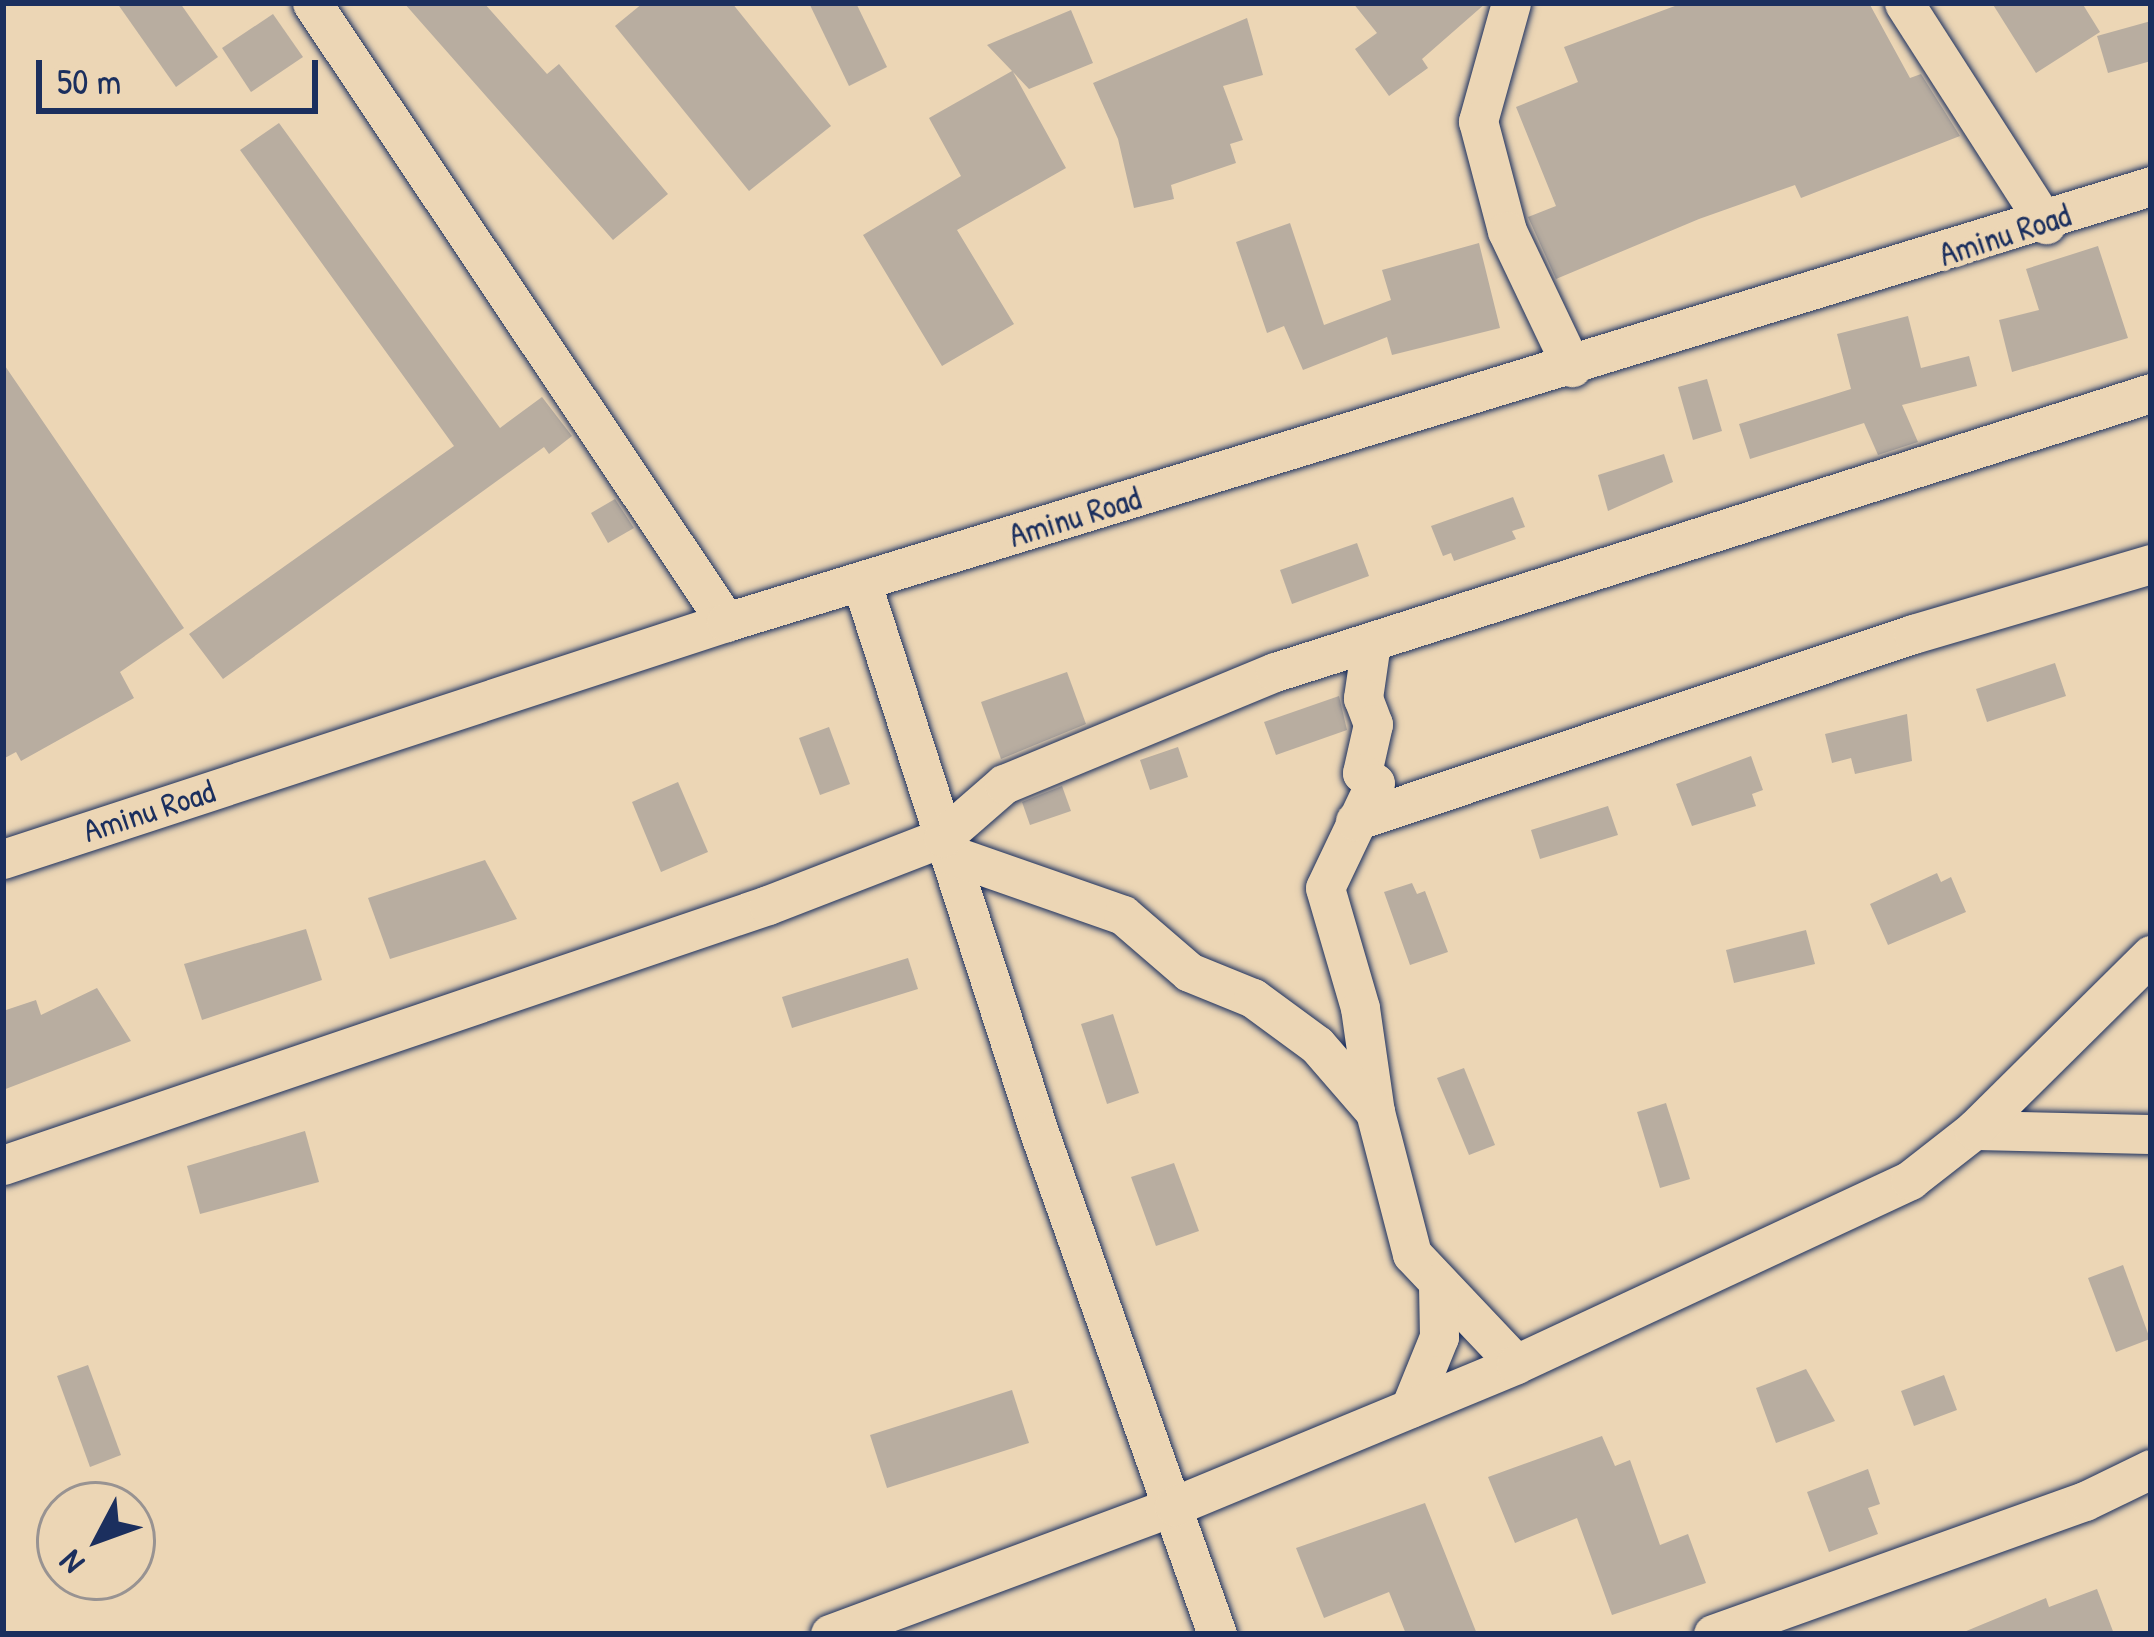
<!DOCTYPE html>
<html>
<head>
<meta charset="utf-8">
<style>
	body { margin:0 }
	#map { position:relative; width:2154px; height:1637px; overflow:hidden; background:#ecd6b5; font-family:"Patrick Hand",sans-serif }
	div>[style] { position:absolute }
	.building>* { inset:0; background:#b8ada0 }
	.roads { filter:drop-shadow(0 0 3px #1b2f5e) drop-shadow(0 0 3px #1b2f5e) }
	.minor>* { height:39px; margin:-19.5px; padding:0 19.5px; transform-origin:19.5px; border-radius:19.5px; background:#ecd6b5 }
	span { translate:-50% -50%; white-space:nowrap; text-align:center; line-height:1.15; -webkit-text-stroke:10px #ecd6b5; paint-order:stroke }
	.street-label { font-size:33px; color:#1b2f5e }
	.frame { position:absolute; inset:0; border:6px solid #1b2f5e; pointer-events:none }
	.north { position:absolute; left:36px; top:1481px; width:120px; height:120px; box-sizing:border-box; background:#ecd6b5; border:3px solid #989392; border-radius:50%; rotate:229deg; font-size:33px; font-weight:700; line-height:48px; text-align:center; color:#1b2f5e }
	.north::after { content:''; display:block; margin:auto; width:42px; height:54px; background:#1b2f5e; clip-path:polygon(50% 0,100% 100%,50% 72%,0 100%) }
	.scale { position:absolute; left:36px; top:60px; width:282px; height:54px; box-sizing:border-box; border:6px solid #1b2f5e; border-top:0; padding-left:15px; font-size:36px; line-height:42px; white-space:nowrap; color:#1b2f5e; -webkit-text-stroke:9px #ecd6b5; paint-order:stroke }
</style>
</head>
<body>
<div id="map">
	<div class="building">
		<div style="clip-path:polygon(117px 3px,180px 3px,218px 57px,176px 87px)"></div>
		<div style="clip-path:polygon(404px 3px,484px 3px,547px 74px,559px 64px,668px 194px,613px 240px)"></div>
		<div style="clip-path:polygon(643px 3px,732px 3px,831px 126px,749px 191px,615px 26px)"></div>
		<div style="clip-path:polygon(809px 3px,856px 3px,887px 67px,849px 86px)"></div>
		<div style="clip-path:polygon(1353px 3px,1486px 3px,1422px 59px,1428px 68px,1389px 96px,1355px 49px,1377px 33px)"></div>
		<div style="clip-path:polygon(1683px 3px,1869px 3px,1910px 78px,1921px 74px,1960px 136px,1801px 198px,1795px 185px,1699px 219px,1556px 279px,1528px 217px,1556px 206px,1516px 107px,1578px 82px,1564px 47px)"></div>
		<div style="clip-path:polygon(1992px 3px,2082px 3px,2100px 32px,2036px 73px)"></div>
		<div style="clip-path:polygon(1071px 10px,1093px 63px,1029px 89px,1013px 72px,1066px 168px,957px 230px,1014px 324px,942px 366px,863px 235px,961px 176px,929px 118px,1012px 71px,987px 45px)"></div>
		<div style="clip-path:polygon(273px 14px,303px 57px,251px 92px,222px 48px)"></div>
		<div style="clip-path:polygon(1247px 18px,1263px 75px,1223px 86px,1243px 140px,1230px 144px,1236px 163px,1171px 185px,1174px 199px,1134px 208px,1118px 139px,1093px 83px)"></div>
		<div style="clip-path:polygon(2151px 21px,2151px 61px,2108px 73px,2097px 36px)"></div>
		<div style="clip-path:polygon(279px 123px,500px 428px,542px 397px,572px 436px,549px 454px,544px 447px,223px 679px,189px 634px,454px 446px,240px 150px)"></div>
		<div style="clip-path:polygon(1290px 223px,1324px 325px,1391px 300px,1382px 270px,1479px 243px,1500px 328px,1392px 355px,1387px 337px,1303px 370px,1284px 326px,1267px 333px,1236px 242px)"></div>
		<div style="clip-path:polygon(2098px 246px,2128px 338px,2012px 372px,1999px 320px,2039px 310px,2026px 269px)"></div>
		<div style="clip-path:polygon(1908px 316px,1921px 368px,1969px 356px,1977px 386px,1902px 405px,1918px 442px,1878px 455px,1864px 423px,1750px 459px,1739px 424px,1851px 389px,1837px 334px)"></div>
		<div style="clip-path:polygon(3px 363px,184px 628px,120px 672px,134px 698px,21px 761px,16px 752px,3px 759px)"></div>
		<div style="clip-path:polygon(1707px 379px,1722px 431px,1693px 440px,1678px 387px)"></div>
		<div style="clip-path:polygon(1664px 454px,1673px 482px,1608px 511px,1598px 475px)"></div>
		<div style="clip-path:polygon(1513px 497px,1525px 527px,1512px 531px,1516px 539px,1454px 561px,1451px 553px,1443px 556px,1431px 526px)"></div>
		<div style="clip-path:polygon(615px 499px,634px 528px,608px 543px,591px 513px)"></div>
		<div style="clip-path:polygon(1357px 543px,1369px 576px,1292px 604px,1280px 570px)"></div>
		<div style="clip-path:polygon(2055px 663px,2066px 696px,1987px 722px,1976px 689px)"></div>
		<div style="clip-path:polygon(1067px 672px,1086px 724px,1001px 759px,981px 702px)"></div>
		<div style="clip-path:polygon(1339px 696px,1347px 730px,1276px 755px,1264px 722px)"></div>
		<div style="clip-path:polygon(1907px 714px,1912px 761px,1855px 774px,1851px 758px,1832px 763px,1825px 734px)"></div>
		<div style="clip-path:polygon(829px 727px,850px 784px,820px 795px,799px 738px)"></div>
		<div style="clip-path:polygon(1178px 747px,1188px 777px,1150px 790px,1140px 760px)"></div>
		<div style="clip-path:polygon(1751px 756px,1763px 790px,1752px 794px,1756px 806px,1692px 826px,1676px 784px)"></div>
		<div style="clip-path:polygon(678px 782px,708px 852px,661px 872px,632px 802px)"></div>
		<div style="clip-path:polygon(1062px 786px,1071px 811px,1030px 825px,1022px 802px)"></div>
		<div style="clip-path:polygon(1608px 806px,1618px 835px,1540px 859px,1531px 830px)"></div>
		<div style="clip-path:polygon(485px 860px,517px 919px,390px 959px,368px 898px)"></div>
		<div style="clip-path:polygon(1937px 873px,1941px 882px,1951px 877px,1966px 912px,1888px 945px,1870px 904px)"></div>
		<div style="clip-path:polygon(1412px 883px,1417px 894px,1425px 891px,1448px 952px,1410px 965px,1384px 892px)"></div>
		<div style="clip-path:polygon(306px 929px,322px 980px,202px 1020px,184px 964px)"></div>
		<div style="clip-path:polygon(1806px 930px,1815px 964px,1734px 983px,1726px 950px)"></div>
		<div style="clip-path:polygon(908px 958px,918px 989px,792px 1028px,782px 997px)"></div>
		<div style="clip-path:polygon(97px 988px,131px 1041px,3px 1090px,3px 1011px,36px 1000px,41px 1015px)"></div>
		<div style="clip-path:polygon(1113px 1014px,1139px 1093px,1107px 1104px,1081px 1024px)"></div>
		<div style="clip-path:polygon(1464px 1068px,1495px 1145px,1469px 1155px,1437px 1078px)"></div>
		<div style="clip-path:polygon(1666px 1103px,1690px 1179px,1660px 1188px,1637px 1112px)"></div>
		<div style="clip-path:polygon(305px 1131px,319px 1182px,200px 1214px,187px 1166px)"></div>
		<div style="clip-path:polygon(1174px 1163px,1199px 1231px,1156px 1246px,1131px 1177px)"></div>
		<div style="clip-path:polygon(2123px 1265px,2150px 1339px,2116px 1352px,2088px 1278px)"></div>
		<div style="clip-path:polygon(88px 1365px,121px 1455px,90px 1467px,57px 1376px)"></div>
		<div style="clip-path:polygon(1806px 1369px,1835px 1421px,1776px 1443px,1756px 1388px)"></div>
		<div style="clip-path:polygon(1944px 1375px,1957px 1410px,1914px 1426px,1901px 1391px)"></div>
		<div style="clip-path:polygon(1012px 1390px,1029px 1443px,887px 1488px,870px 1435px)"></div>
		<div style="clip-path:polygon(1602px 1436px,1615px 1466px,1630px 1460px,1660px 1545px,1688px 1534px,1706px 1583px,1612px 1615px,1577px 1518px,1515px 1543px,1488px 1477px)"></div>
		<div style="clip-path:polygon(1868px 1469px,1880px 1504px,1868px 1508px,1878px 1534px,1829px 1552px,1807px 1492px)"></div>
		<div style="clip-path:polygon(1425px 1503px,1477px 1634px,1406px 1634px,1389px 1592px,1324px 1618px,1296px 1548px)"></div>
		<div style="clip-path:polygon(2097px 1589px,2114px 1634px,1959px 1634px,2046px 1598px,2049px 1607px)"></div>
	</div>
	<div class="roads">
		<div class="minor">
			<div style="left:312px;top:3px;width:745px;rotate:56.22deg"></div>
			<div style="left:1511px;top:3px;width:123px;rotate:105.6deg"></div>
			<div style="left:1478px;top:121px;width:114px;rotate:75.2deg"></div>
			<div style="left:1507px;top:231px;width:151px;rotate:64.5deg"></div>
			<div style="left:1904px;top:3px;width:263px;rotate:57.3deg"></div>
			<div style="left:861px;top:581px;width:579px;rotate:72.1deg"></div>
			<div style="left:1039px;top:1132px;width:533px;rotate:70.48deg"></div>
			<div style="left:1371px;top:643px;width:56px;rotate:98.3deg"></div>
			<div style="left:1363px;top:698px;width:28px;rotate:69deg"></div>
			<div style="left:1373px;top:724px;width:50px;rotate:102.7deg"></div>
			<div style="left:1362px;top:773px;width:16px;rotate:38deg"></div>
			<div style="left:1375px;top:783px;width:116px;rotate:115.5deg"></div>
			<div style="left:1325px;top:888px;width:125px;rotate:73.7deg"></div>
			<div style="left:1360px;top:1008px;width:105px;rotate:81.8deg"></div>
			<div style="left:1355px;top:821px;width:589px;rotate:-18.53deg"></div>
			<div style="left:1913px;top:634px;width:248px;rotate:-16.4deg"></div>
			<div style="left:949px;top:854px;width:184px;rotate:19.3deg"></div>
			<div style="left:1123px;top:915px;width:87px;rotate:40.8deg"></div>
			<div style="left:1189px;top:972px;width:69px;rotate:22.1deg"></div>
			<div style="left:1253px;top:998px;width:79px;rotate:36.3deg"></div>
			<div style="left:1317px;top:1045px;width:89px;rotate:49.1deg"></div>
			<div style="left:1375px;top:1112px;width:147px;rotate:75.4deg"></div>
			<div style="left:1412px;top:1254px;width:151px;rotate:46.6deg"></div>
			<div style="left:3px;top:859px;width:761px;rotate:-18.15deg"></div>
			<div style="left:726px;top:622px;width:1490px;rotate:-17.01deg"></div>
			<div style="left:1974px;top:1130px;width:177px;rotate:1.3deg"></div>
			<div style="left:3px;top:1165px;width:808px;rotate:-18.77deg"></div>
			<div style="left:768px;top:905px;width:188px;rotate:-21.2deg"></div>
			<div style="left:943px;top:837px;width:81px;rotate:-41deg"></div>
			<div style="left:1004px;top:784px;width:293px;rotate:-22.5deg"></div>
			<div style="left:1275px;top:672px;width:919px;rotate:-17.67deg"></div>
			<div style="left:1410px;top:1408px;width:77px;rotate:-67.8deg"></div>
			<div style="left:1439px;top:1337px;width:54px;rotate:-91.1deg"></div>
			<div style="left:830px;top:1634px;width:367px;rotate:-20.4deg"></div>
			<div style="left:1174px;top:1506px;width:370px;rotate:-22.5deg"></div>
			<div style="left:1516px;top:1364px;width:435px;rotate:-25deg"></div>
			<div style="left:1910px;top:1180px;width:81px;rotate:-38deg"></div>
			<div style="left:1974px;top:1130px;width:249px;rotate:-44.7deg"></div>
			<div style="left:1713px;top:1634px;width:395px;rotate:-19.7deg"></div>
			<div style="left:2085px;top:1501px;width:73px;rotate:-25.9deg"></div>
		</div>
	</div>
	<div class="street-label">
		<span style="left:2005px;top:235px;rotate:-18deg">Aminu Road</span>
		<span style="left:1075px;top:517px;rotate:-17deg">Aminu Road</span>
		<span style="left:149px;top:811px;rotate:-18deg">Aminu Road</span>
	</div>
	<div class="frame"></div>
	<div class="north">N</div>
	<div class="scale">50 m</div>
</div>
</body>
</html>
